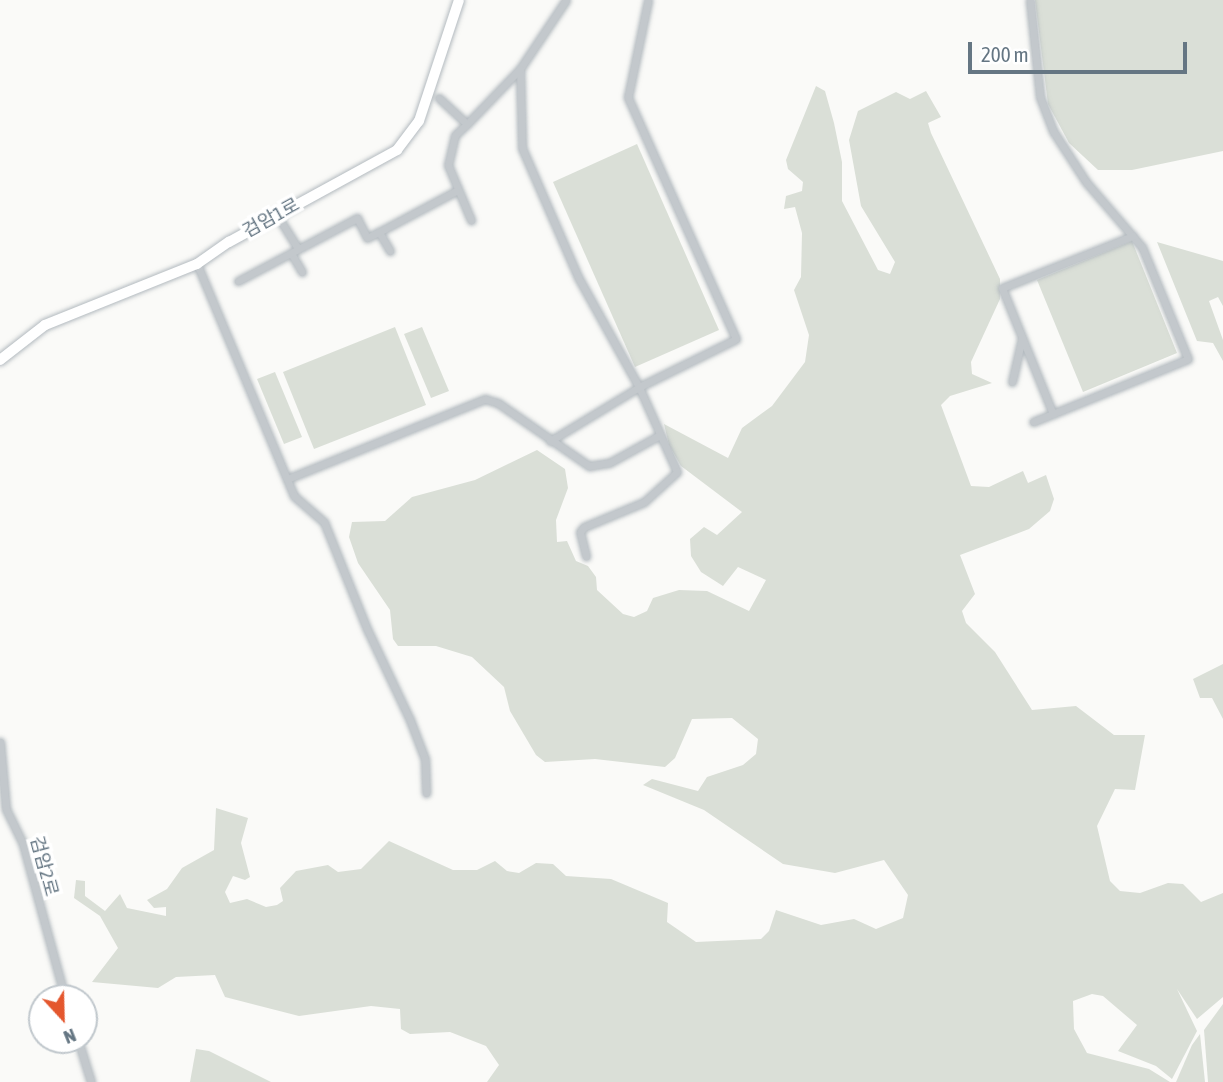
<!DOCTYPE html>
<html>
<head>
<meta charset="utf-8">
<style>
	body { margin:0 }
	#map { position:relative; width:1223px; height:1082px; overflow:hidden; background:#fafaf8; font-family:"Asap Condensed","Noto Sans KR",sans-serif }
	div>[style] { position:absolute }
	.green>* { inset:0; background:#dadfd7 }
	.roads { filter:drop-shadow(0 0 2px #b3babf) drop-shadow(0 0 2px #b3babf) }
	.street>* { height:7px; margin:-3.5px; padding:0 3.5px; transform-origin:3.5px; border-radius:3.5px; background:#c3c8cc }
	.secondary>* { height:10px; margin:-5px; padding:0 5px; transform-origin:5px; border-radius:5px; background:#fff }
	span { translate:-50% -50%; white-space:nowrap; text-align:center; line-height:1.15; -webkit-text-stroke:7px #fff; paint-order:stroke }
	.street-label { font-size:19px; color:#657683 }
	.north { position:absolute; left:28px; top:984px; width:70px; height:70px; box-sizing:border-box; background:#fff; border:2px solid #c1c8cd; border-radius:50%; rotate:158deg; font-size:19px; font-weight:700; line-height:28px; text-align:center; color:#657683 }
	.north::after { content:''; display:block; margin:auto; width:24px; height:32px; background:#e4572e; clip-path:polygon(50% 0,100% 100%,50% 72%,0 100%) }
	.scale { position:absolute; left:968px; top:42px; width:219px; height:32px; box-sizing:border-box; border:4px solid #657683; border-top:0; padding-left:9px; font-size:21px; line-height:24px; white-space:nowrap; color:#657683; -webkit-text-stroke:5px #fff; paint-order:stroke }
</style>
</head>
<body>
<div id="map">
	<div class="green">
		<div style="clip-path:polygon(1035px 0,1223px 0,1223px 151px,1132px 170px,1098px 170px,1069px 143px,1048px 104px)"></div>
		<div style="clip-path:polygon(816px 86px,825px 91px,834px 123px,842px 162px,842px 201px,878px 270px,890px 274px,895px 262px,861px 206px,849px 140px,858px 111px,896px 92px,910px 99px,926px 91px,941px 117px,928px 123px,931px 133px,1000px 279px,1000px 299px,971px 362px,972px 374px,992px 383px,950px 396px,941px 405px,971px 486px,989px 487px,1023px 471px,1028px 483px,1046px 475px,1054px 499px,1050px 511px,1029px 529px,960px 555px,975px 594px,962px 611px,966px 623px,995px 652px,1032px 710px,1076px 706px,1114px 735px,1145px 735px,1135px 790px,1115px 789px,1097px 826px,1110px 881px,1120px 891px,1140px 893px,1168px 883px,1183px 884px,1201px 902px,1223px 893px,1223px 997px,1197px 1019px,1177px 989px,1197px 1031px,1172px 1079px,1156px 1066px,1118px 1051px,1137px 1025px,1103px 996px,1092px 994px,1073px 1001px,1074px 1029px,1087px 1053px,1149px 1069px,1170px 1082px,487px 1082px,499px 1065px,486px 1046px,450px 1032px,410px 1034px,401px 1029px,400px 1009px,371px 1006px,299px 1016px,225px 997px,215px 975px,176px 977px,158px 988px,92px 982px,118px 948px,100px 916px,74px 898px,76px 880px,85px 881px,85px 896px,105px 911px,120px 894px,127px 908px,166px 916px,166px 907px,154px 908px,147px 900px,167px 889px,182px 868px,214px 850px,216px 808px,248px 818px,241px 843px,250px 877px,245px 880px,233px 876px,225px 892px,230px 903px,247px 899px,266px 907px,277px 905px,283px 901px,280px 888px,296px 871px,328px 865px,338px 872px,361px 869px,389px 841px,453px 870px,477px 870px,495px 861px,507px 871px,519px 873px,536px 863px,553px 864px,566px 876px,611px 879px,668px 903px,667px 922px,696px 942px,761px 939px,769px 931px,776px 910px,821px 925px,854px 919px,876px 929px,903px 918px,908px 895px,884px 860px,835px 873px,783px 864px,704px 810px,643px 785px,652px 779px,698px 791px,707px 777px,743px 765px,756px 754px,758px 739px,732px 718px,692px 719px,675px 758px,665px 767px,595px 759px,545px 762px,536px 755px,510px 711px,504px 687px,472px 657px,436px 646px,398px 646px,393px 639px,390px 610px,358px 563px,349px 537px,352px 522px,385px 521px,412px 497px,475px 480px,537px 450px,565px 469px,568px 488px,556px 520px,557px 542px,567px 541px,576px 561px,588px 566px,596px 577px,597px 590px,623px 614px,634px 617px,647px 611px,653px 598px,679px 590px,707px 591px,749px 611px,766px 580px,738px 567px,723px 586px,701px 572px,691px 556px,690px 539px,704px 527px,717px 535px,742px 512px,681px 466px,669px 445px,664px 424px,728px 458px,742px 428px,772px 406px,805px 362px,809px 335px,794px 290px,801px 277px,802px 233px,795px 207px,784px 209px,786px 196px,802px 191px,803px 182px,788px 169px,786px 160px)"></div>
		<div style="clip-path:polygon(637px 144px,719px 330px,635px 367px,553px 182px)"></div>
		<div style="clip-path:polygon(1132px 241px,1177px 353px,1083px 392px,1037px 280px)"></div>
		<div style="clip-path:polygon(1157px 242px,1223px 261px,1223px 306px,1218px 297px,1209px 301px,1223px 340px,1223px 361px,1213px 343px,1197px 341px)"></div>
		<div style="clip-path:polygon(395px 327px,426px 405px,314px 449px,283px 372px)"></div>
		<div style="clip-path:polygon(422px 327px,449px 391px,431px 398px,404px 334px)"></div>
		<div style="clip-path:polygon(275px 372px,302px 437px,284px 444px,257px 379px)"></div>
		<div style="clip-path:polygon(1223px 664px,1223px 719px,1212px 698px,1200px 698px,1193px 679px)"></div>
		<div style="clip-path:polygon(1223px 1004px,1223px 1082px,1208px 1082px,1204px 1030px)"></div>
		<div style="clip-path:polygon(1200px 1034px,1205px 1082px,1176px 1082px,1192px 1045px)"></div>
		<div style="clip-path:polygon(196px 1049px,209px 1051px,271px 1082px,190px 1082px)"></div>
	</div>
	<div class="roads">
		<div class="street">
			<div style="left:566px;top:0;width:83px;rotate:123.7deg"></div>
			<div style="left:520px;top:69px;width:79px;rotate:88.5deg"></div>
			<div style="left:522px;top:148px;width:141px;rotate:66.5deg"></div>
			<div style="left:578px;top:277px;width:126px;rotate:61deg"></div>
			<div style="left:639px;top:387px;width:93px;rotate:65.9deg"></div>
			<div style="left:677px;top:472px;width:45px;rotate:137.7deg"></div>
			<div style="left:644px;top:502px;width:65px;rotate:157.4deg"></div>
			<div style="left:584px;top:527px;width:6px;rotate:129deg"></div>
			<div style="left:580px;top:532px;width:25px;rotate:76deg"></div>
			<div style="left:1030px;top:0;width:98px;rotate:84.1deg"></div>
			<div style="left:1040px;top:97px;width:36px;rotate:69deg"></div>
			<div style="left:1053px;top:131px;width:61px;rotate:57.1deg"></div>
			<div style="left:1086px;top:182px;width:86px;rotate:49.3deg"></div>
			<div style="left:1142px;top:247px;width:121px;rotate:67.7deg"></div>
			<div style="left:1188px;top:359px;width:167px;rotate:157.9deg"></div>
			<div style="left:439px;top:98px;width:38px;rotate:43deg"></div>
			<div style="left:467px;top:124px;width:76px;rotate:-46.1deg"></div>
			<div style="left:467px;top:124px;width:16px;rotate:137deg"></div>
			<div style="left:455px;top:135px;width:31px;rotate:103deg"></div>
			<div style="left:448px;top:165px;width:60px;rotate:67.3deg"></div>
			<div style="left:277px;top:215px;width:40px;rotate:58deg"></div>
			<div style="left:390px;top:251px;width:22px;rotate:-120deg"></div>
			<div style="left:379px;top:232px;width:87px;rotate:-28deg"></div>
			<div style="left:291px;top:253px;width:22px;rotate:60deg"></div>
			<div style="left:197px;top:264px;width:251px;rotate:67.3deg"></div>
			<div style="left:294px;top:496px;width:40px;rotate:41deg"></div>
			<div style="left:324px;top:522px;width:115px;rotate:68.1deg"></div>
			<div style="left:367px;top:629px;width:101px;rotate:64.7deg"></div>
			<div style="left:410px;top:720px;width:42px;rotate:69deg"></div>
			<div style="left:425px;top:759px;width:34px;rotate:88deg"></div>
			<div style="left:238px;top:281px;width:135px;rotate:-27.9deg"></div>
			<div style="left:357px;top:218px;width:22px;rotate:63deg"></div>
			<div style="left:367px;top:238px;width:13px;rotate:-27deg"></div>
			<div style="left:1012px;top:382px;width:45px;rotate:-77.2deg"></div>
			<div style="left:1053px;top:414px;width:136px;rotate:-112deg"></div>
			<div style="left:1002px;top:288px;width:141px;rotate:-21.7deg"></div>
			<div style="left:550px;top:441px;width:104px;rotate:-31.2deg"></div>
			<div style="left:639px;top:387px;width:108px;rotate:-26.3deg"></div>
			<div style="left:736px;top:339px;width:265px;rotate:-114.1deg"></div>
			<div style="left:628px;top:97px;width:99px;rotate:-78.3deg"></div>
			<div style="left:287px;top:479px;width:214px;rotate:-22deg"></div>
			<div style="left:485px;top:399px;width:14px;rotate:17deg"></div>
			<div style="left:498px;top:403px;width:111px;rotate:34.7deg"></div>
			<div style="left:589px;top:466px;width:20px;rotate:-9deg"></div>
			<div style="left:609px;top:463px;width:58px;rotate:-28.8deg"></div>
			<div style="left:0;top:742px;width:67px;rotate:84.9deg"></div>
			<div style="left:6px;top:809px;width:39px;rotate:64deg"></div>
			<div style="left:23px;top:844px;width:160px;rotate:74.7deg"></div>
			<div style="left:78px;top:1040px;width:44px;rotate:72.8deg"></div>
		</div>
		<div class="secondary">
			<div style="left:0;top:360px;width:57px;rotate:-37.9deg"></div>
			<div style="left:45px;top:325px;width:164px;rotate:-21.9deg"></div>
			<div style="left:197px;top:264px;width:39px;rotate:-35deg"></div>
			<div style="left:229px;top:242px;width:192px;rotate:-28.7deg"></div>
			<div style="left:397px;top:150px;width:36px;rotate:-53deg"></div>
			<div style="left:419px;top:121px;width:127px;rotate:-71.7deg"></div>
		</div>
	</div>
	<div class="street-label">
		<span style="left:271px;top:218px;rotate:-29deg">검암1로</span>
		<span style="left:44px;top:866px;rotate:75deg">검암2로</span>
	</div>
	<div class="north">N</div>
	<div class="scale">200 m</div>
</div>
</body>
</html>
